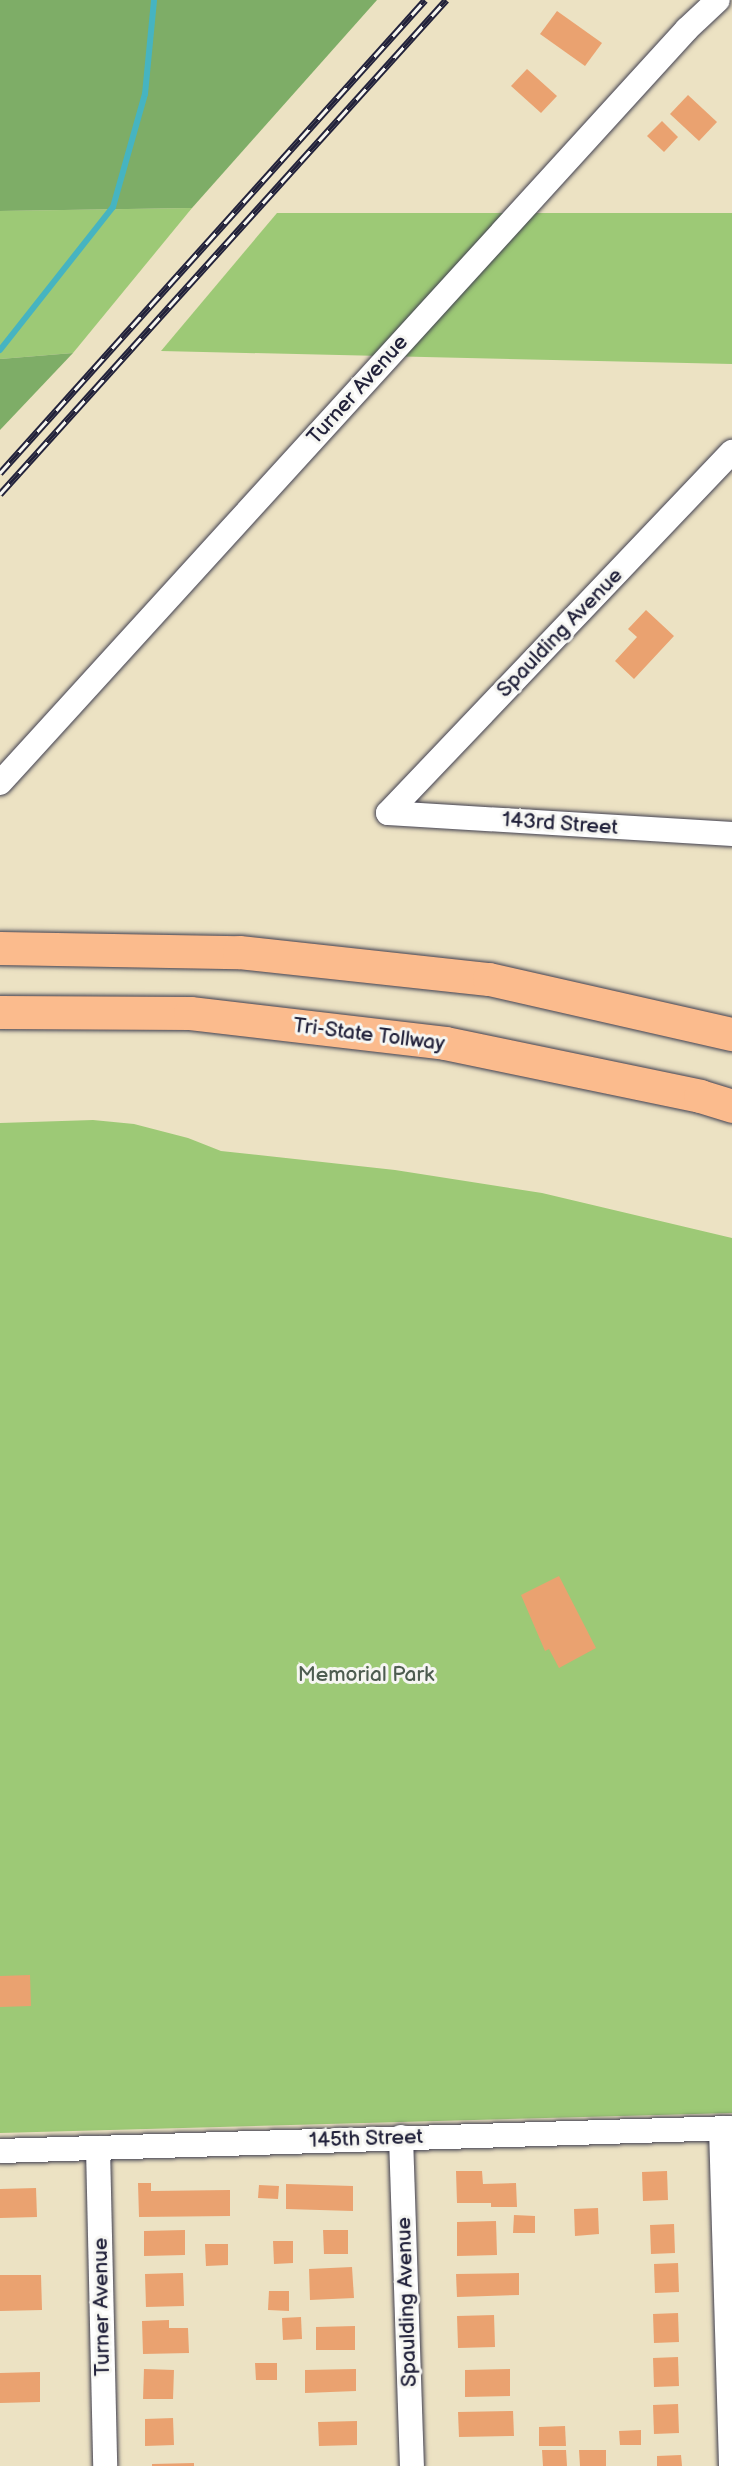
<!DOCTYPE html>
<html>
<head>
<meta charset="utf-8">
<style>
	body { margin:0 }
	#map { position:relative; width:732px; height:2466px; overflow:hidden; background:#ece2c3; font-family:"Balsamiq Sans",sans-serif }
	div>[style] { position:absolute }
	.green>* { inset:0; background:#9dc976 }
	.forest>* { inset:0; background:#7ead67 }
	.stream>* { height:6px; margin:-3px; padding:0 3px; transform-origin:3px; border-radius:3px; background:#46b4c1 }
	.building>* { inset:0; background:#eaa270 }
	.roads { filter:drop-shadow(0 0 2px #403f4f) drop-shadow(0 0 2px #403f4f) }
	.minor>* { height:24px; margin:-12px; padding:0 12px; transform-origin:12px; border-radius:12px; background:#fff }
	.highway>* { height:33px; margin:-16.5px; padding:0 16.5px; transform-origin:16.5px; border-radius:16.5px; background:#fbbb8d }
	.rail>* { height:7px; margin-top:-3.5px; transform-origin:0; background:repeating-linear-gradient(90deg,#f6f6f2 0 14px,#22223b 0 28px); box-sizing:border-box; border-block:2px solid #22223b }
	span { translate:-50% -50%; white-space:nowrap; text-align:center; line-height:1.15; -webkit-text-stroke:6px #f6f6f2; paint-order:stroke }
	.street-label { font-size:21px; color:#22223b }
	.park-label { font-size:21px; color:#4d5c50 }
</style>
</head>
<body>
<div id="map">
	<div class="green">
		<div style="clip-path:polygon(192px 208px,73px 353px,0 359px,0 211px)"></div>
		<div style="clip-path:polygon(277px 213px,732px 213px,732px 364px,161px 351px)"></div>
		<div style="clip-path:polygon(93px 1120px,134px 1124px,188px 1138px,221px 1151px,395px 1170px,542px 1193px,732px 1238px,732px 2113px,0 2133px,0 1123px)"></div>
	</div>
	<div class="forest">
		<div style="clip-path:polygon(0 0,377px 0,192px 208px,0 211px)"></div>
		<div style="clip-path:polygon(73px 353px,0 430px,0 359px)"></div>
	</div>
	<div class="stream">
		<div style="left:0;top:350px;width:182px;rotate:-51.7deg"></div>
		<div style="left:113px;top:207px;width:117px;rotate:-74.2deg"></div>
		<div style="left:145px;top:94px;width:94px;rotate:-84.5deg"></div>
	</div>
	<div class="building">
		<div style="clip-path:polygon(557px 11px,602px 43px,585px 66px,540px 34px)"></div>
		<div style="clip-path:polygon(527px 69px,557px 96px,541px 113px,511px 86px)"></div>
		<div style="clip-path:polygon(688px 95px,717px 122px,699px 141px,670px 114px)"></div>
		<div style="clip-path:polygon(662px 121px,678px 137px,664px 152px,647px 136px)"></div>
		<div style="clip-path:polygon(646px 610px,674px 636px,634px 679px,615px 661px,637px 637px,628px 629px)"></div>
		<div style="clip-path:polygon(559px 1576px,596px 1648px,559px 1668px,549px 1649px,545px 1651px,521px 1595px)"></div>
		<div style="clip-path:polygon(30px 1975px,31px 2006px,0 2007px,0 1976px)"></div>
		<div style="clip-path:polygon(456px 2171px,482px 2171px,483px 2184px,516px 2183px,517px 2207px,491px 2207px,491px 2203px,457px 2203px)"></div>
		<div style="clip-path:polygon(667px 2171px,668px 2200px,643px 2201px,642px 2172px)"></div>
		<div style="clip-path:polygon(138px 2183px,151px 2183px,151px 2191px,230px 2190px,230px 2216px,139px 2217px)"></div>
		<div style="clip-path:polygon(286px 2184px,353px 2186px,353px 2211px,286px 2209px)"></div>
		<div style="clip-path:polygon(259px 2185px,279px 2186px,278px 2199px,258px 2198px)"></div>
		<div style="clip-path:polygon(36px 2188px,37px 2217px,0 2218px,0 2189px)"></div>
		<div style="clip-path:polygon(598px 2208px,599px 2234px,575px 2236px,574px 2209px)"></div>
		<div style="clip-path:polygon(514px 2215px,535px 2216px,535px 2233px,513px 2233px)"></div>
		<div style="clip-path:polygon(496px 2221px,497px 2255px,457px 2256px,457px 2222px)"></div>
		<div style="clip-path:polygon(674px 2224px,675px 2253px,651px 2254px,650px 2225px)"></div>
		<div style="clip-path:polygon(185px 2230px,185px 2255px,144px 2256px,144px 2231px)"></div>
		<div style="clip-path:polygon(323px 2230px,348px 2230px,348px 2254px,324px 2254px)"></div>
		<div style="clip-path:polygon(273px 2241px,293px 2241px,293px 2263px,274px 2264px)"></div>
		<div style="clip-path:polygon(205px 2244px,228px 2244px,228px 2265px,206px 2266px)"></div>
		<div style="clip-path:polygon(678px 2263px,679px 2292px,655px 2293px,654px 2264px)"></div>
		<div style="clip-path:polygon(352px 2267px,354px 2298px,310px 2300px,309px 2269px)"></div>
		<div style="clip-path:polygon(183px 2273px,184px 2306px,146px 2307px,145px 2274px)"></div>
		<div style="clip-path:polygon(519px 2273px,519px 2295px,457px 2297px,456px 2274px)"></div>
		<div style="clip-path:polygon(0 2275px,41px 2275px,42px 2310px,0 2311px)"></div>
		<div style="clip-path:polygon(269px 2291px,289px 2291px,289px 2311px,268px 2310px)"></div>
		<div style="clip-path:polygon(678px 2313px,679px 2342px,654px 2343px,653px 2314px)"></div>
		<div style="clip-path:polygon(494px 2315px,495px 2347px,458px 2348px,457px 2316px)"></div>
		<div style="clip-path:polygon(301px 2317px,302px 2339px,283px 2340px,282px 2318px)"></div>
		<div style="clip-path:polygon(169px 2320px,169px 2328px,188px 2328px,189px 2353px,143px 2354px,142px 2321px)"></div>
		<div style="clip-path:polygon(355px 2326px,355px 2350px,316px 2350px,316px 2327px)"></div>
		<div style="clip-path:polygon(678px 2357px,679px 2386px,654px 2387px,653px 2358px)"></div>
		<div style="clip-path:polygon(255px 2363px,277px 2363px,277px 2380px,256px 2380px)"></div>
		<div style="clip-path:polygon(144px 2369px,174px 2370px,173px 2399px,143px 2399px)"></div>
		<div style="clip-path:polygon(356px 2369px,356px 2391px,305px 2393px,305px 2370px)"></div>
		<div style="clip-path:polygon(510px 2369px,510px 2396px,465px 2397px,465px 2370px)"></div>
		<div style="clip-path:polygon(40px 2372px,40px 2402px,0 2403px,0 2373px)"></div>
		<div style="clip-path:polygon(678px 2404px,679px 2433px,654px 2434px,653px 2405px)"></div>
		<div style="clip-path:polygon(513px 2411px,514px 2436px,459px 2437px,458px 2412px)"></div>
		<div style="clip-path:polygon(173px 2418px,174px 2445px,145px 2446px,145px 2419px)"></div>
		<div style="clip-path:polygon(357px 2421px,357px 2445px,319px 2446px,318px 2422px)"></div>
		<div style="clip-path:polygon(565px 2426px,566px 2446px,539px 2446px,539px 2427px)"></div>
		<div style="clip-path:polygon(641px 2430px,641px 2445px,620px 2445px,619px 2431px)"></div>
		<div style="clip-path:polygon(542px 2450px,566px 2450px,567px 2466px,543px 2466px)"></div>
		<div style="clip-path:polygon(579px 2450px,606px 2450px,606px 2466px,580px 2466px)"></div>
		<div style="clip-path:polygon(681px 2455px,682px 2466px,657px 2466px,657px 2456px)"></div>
		<div style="clip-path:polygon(194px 2463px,194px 2466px,152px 2466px,152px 2464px)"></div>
	</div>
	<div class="roads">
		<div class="minor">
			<div style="left:0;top:783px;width:1020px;rotate:-47.66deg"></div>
			<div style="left:687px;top:29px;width:42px;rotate:-43.1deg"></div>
			<div style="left:388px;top:813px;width:499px;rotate:-46.4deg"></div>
			<div style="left:388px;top:813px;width:345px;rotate:3.5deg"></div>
			<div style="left:721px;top:2128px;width:338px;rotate:88.3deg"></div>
			<div style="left:401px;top:2137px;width:329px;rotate:88.1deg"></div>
			<div style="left:98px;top:2148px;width:318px;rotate:88.7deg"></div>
			<div style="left:0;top:2151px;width:732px;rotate:-1.8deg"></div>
		</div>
		<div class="highway">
			<div style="left:0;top:948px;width:239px;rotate:1deg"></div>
			<div style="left:239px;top:952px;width:251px;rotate:6.2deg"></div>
			<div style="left:489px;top:979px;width:249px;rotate:12.8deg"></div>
			<div style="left:0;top:1012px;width:190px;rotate:0.3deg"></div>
			<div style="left:190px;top:1013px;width:257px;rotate:6.7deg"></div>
			<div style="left:445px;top:1043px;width:260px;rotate:11.7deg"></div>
			<div style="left:700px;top:1096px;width:34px;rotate:17deg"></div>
		</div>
	</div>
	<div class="rail">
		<div style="left:0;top:473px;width:636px;rotate:-48.06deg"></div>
		<div style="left:0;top:494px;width:666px;rotate:-47.92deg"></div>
	</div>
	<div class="street-label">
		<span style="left:358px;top:390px;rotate:-48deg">Turner Avenue</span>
		<span style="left:560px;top:633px;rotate:-46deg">Spaulding Avenue</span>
		<span style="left:560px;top:824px;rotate:4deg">143rd Street</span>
		<span style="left:369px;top:1035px;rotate:7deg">Tri-State Tollway</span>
		<span style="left:366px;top:2139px;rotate:-2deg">145th Street</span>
		<span style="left:407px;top:2302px;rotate:-92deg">Spaulding Avenue</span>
		<span style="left:102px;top:2307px;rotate:-91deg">Turner Avenue</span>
	</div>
	<div class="park-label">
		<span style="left:366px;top:1675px">Memorial Park</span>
	</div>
</div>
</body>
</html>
